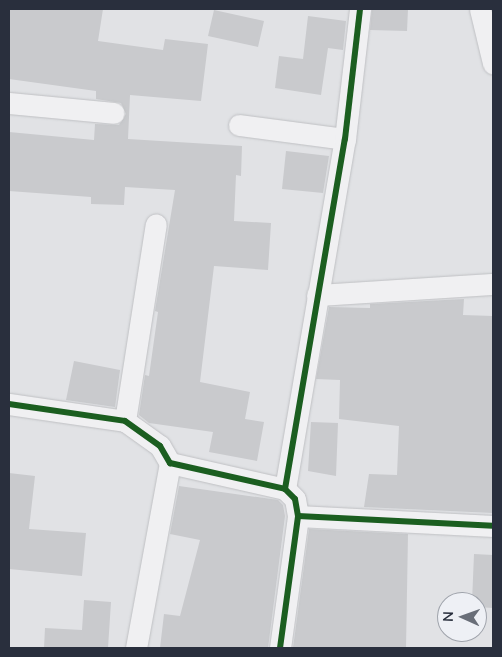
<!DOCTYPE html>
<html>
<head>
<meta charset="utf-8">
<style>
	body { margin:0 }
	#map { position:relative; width:502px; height:657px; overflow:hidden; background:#e1e2e5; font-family:Mulish,sans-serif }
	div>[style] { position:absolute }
	.building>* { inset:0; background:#c9cacd }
	.roads { filter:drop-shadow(0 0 1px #bfc0c3) drop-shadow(0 0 1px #bfc0c3) }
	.street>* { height:21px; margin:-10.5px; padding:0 10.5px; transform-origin:10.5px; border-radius:10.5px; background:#f0f0f2 }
	.cycleway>* { height:6px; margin:-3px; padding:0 3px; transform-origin:3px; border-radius:3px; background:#1b5e20 }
	span { translate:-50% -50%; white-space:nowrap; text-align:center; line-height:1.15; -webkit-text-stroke:4.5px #eef0f5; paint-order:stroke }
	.frame { position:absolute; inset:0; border:10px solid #292f3d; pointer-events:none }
	.north { position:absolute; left:437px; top:592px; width:50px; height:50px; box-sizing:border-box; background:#eef0f5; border:1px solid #9fa3ab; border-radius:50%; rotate:272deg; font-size:14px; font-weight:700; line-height:20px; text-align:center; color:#292f3d }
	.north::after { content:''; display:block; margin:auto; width:18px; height:22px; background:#696e78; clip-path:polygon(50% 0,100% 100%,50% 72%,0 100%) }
</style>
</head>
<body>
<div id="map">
	<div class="building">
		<div style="clip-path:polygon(9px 9px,103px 9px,98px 41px,163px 50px,165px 39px,208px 44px,201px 101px,130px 95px,128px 139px,242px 146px,241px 176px,236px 175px,234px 221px,271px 223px,268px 270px,214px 266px,200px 382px,250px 392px,245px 419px,264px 422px,257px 461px,209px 452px,213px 432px,149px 423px,139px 415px,145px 375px,149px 376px,158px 312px,155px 311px,175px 190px,125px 187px,124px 205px,91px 204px,91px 197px,9px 191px,9px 132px,94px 140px,95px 124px,119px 125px,126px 114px,121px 103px,96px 99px,96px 91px,9px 79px)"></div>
		<div style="clip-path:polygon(372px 9px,408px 9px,407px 31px,370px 30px)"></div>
		<div style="clip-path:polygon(214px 10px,264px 21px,258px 47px,208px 36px)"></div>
		<div style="clip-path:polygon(308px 16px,346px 21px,343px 50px,328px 48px,321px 95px,275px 88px,279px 56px,303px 59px)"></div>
		<div style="clip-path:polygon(286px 151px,329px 156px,323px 193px,282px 189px)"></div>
		<div style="clip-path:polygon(464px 299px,463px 315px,493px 316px,493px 513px,364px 507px,369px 474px,397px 475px,399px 426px,339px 419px,340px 380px,316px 379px,329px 307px,370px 308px,370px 304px)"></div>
		<div style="clip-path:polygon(74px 361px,120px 370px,115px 407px,66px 400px)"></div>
		<div style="clip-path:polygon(311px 422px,338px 423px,336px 476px,308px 471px)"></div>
		<div style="clip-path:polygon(9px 473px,35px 476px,29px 529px,86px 533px,82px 576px,9px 569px)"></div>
		<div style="clip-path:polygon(179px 486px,278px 500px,283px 505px,285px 516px,268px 648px,160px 648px,164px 614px,180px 616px,200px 540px,170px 534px)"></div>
		<div style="clip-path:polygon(309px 529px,408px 534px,406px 648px,293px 648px)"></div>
		<div style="clip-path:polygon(474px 554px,493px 555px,493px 608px,477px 607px,477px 602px,472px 602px)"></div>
		<div style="clip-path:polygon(84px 600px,111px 602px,108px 648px,44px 648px,45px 628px,82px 630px)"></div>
	</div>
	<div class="roads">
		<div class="street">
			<div style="left:480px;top:9px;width:56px;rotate:76.5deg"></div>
			<div style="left:9px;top:103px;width:105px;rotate:5.4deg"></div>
			<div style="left:239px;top:125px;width:107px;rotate:7.5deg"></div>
			<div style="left:317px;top:295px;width:176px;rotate:-3.6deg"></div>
			<div style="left:9px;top:404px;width:117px;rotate:8.3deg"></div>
			<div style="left:125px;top:421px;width:43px;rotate:35.5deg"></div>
			<div style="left:160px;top:446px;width:20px;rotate:60deg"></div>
			<div style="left:170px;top:463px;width:118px;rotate:12.7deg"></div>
			<div style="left:285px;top:489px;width:14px;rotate:45deg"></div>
			<div style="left:295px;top:499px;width:17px;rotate:80deg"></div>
			<div style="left:125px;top:421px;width:199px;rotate:-81.1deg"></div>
			<div style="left:285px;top:489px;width:355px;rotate:-80.3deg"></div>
			<div style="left:345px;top:139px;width:131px;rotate:-83.4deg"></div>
			<div style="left:136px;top:648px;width:188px;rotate:-79.6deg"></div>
			<div style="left:280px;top:648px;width:133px;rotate:-82.2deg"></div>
			<div style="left:298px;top:516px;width:195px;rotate:2.9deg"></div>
		</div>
	</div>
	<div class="cycleway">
		<div style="left:9px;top:404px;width:117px;rotate:8.3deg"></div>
		<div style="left:125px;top:421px;width:43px;rotate:35.5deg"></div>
		<div style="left:160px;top:446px;width:20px;rotate:60deg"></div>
		<div style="left:170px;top:463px;width:118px;rotate:12.7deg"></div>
		<div style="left:285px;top:489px;width:14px;rotate:45deg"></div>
		<div style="left:295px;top:499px;width:17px;rotate:80deg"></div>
		<div style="left:285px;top:489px;width:355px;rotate:-80.3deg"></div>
		<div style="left:345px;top:139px;width:131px;rotate:-83.4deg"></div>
		<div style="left:280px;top:648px;width:133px;rotate:-82.2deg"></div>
		<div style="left:298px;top:516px;width:195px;rotate:2.9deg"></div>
	</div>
	<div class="frame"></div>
	<div class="north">N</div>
</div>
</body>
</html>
